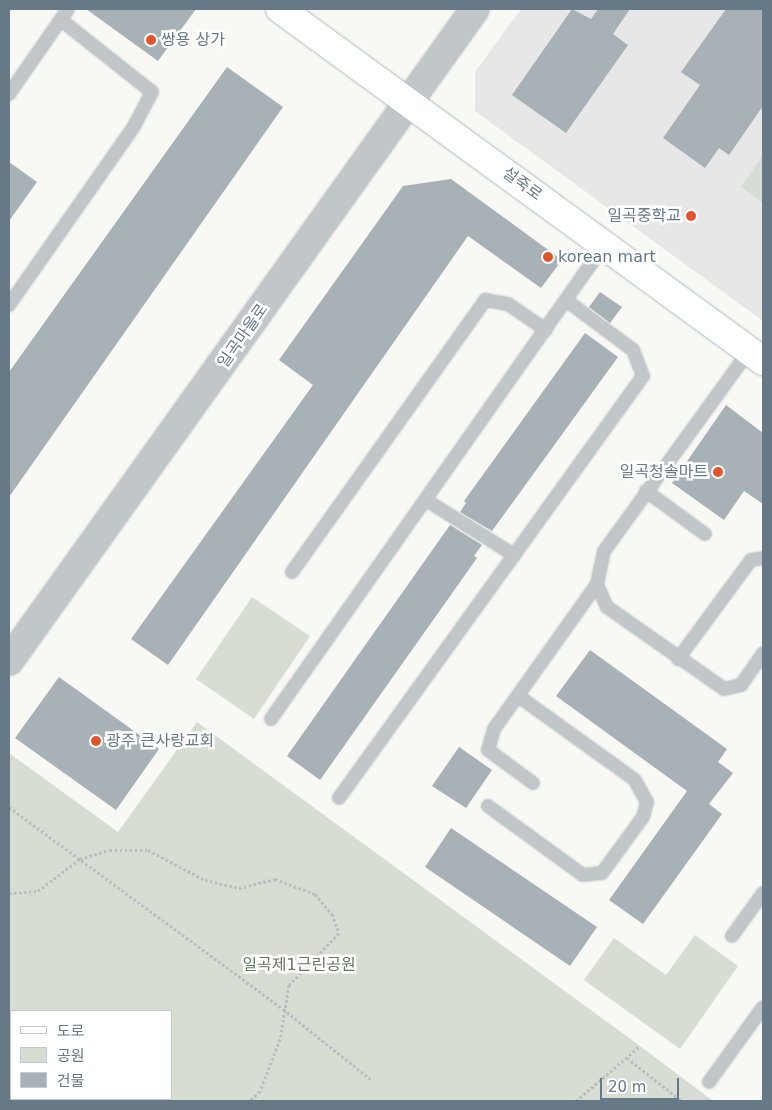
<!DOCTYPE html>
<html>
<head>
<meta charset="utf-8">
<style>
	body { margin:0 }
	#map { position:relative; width:772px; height:1110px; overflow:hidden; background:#f8f8f5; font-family:"DejaVu Sans","Noto Sans KR",sans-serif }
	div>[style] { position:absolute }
	.built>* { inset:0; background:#e6e7e6 }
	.green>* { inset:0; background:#d8ddd4 }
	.building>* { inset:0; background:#a8b1b6 }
	.path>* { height:3px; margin-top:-1.5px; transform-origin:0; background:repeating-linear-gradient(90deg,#b9bdc0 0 2.5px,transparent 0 5px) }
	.roads { filter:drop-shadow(0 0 1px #b4babe) drop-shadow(0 0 1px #b4babe) }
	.service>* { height:12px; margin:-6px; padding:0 6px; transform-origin:6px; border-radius:6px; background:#c1c6c9 }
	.tertiary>* { height:28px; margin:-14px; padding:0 14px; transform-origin:14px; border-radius:14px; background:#c1c6c9 }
	.secondary>* { height:28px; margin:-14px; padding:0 14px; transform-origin:14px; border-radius:14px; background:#fff }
	.dots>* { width:14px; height:14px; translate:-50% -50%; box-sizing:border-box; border:2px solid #fff; border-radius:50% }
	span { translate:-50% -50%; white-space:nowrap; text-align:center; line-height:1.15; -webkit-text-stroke:5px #fff; paint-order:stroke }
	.poi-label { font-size:16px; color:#677986 }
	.left { translate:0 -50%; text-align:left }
	.right { translate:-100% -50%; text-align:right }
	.street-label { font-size:16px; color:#677986 }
	.park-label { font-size:16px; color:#667862 }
	.frame { position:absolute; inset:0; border:10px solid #677986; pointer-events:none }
	.legend { position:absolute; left:10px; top:1010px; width:162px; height:90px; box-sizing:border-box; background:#fff; border:1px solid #c2c9cf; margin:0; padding:6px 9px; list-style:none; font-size:15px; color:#677986 }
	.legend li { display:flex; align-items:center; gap:10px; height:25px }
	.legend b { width:25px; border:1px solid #c2c9cf }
	.scale { position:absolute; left:600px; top:1078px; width:79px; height:22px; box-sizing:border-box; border:2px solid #677986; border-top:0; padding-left:6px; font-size:15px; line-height:18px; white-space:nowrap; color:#677986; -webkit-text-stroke:4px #fff; paint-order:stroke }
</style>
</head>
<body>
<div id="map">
	<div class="built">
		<div style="clip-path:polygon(521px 9px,763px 9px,763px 321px,475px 111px,475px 72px)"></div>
	</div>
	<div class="green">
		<div style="clip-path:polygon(763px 155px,763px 203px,741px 187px)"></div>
		<div style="clip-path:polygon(252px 597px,310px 636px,254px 719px,196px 679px)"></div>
		<div style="clip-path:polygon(evenodd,197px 722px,640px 1046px,713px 1101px,9px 1101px,9px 753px,118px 832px,197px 722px,11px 1011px,171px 1011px,171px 1099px,11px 1099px,11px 1011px)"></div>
		<div style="clip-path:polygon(695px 935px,738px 966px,680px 1049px,584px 980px,614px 938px,666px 975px)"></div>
	</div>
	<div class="building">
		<div style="clip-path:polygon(86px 9px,196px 9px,158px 61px)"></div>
		<div style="clip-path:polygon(572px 9px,591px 19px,598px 9px,630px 9px,613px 34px,628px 45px,566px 133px,512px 95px)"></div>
		<div style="clip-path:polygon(726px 9px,763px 9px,763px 106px,729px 155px,719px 148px,705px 168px,663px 138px,700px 85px,681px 72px)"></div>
		<div style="clip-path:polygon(227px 67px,283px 107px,9px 497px,9px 372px)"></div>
		<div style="clip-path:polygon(9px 162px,37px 182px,9px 221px)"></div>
		<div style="clip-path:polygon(451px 179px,562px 260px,541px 288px,468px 236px,168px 665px,131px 639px,313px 385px,279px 360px,403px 186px)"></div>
		<div style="clip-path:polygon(600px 292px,622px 307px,610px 323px,589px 307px)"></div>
		<div style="clip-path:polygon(585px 333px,618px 357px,492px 531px,460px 512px,466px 503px,464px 501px)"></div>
		<div style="clip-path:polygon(726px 405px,763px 433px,763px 504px,744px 491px,724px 520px,672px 483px)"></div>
		<div style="clip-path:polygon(450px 525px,482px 545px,474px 556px,477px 558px,320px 780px,287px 756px)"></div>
		<div style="clip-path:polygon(590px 650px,727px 749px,718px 762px,733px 773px,709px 804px,722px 814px,643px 924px,609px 900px,687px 791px,556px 696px)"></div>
		<div style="clip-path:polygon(59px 677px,159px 749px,116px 810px,15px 738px)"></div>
		<div style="clip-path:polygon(459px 747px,492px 770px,466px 808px,432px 786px)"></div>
		<div style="clip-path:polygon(451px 828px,597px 927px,570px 966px,425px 867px)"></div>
	</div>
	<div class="path">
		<div style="left:9px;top:807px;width:340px;rotate:36.4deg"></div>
		<div style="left:283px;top:1009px;width:112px;rotate:38.8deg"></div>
		<div style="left:9px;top:893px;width:29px;rotate:-4deg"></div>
		<div style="left:38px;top:891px;width:53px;rotate:-37.3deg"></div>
		<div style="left:80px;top:859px;width:31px;rotate:-17deg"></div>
		<div style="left:110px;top:850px;width:38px"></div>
		<div style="left:148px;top:850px;width:64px;rotate:27.8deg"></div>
		<div style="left:205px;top:880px;width:35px;rotate:13deg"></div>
		<div style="left:239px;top:888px;width:37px;rotate:-14deg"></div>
		<div style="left:275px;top:879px;width:43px;rotate:20.6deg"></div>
		<div style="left:315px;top:894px;width:26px;rotate:50deg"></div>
		<div style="left:332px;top:914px;width:20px;rotate:70deg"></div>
		<div style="left:339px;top:933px;width:72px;rotate:133.9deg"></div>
		<div style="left:289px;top:985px;width:55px;rotate:99.5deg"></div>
		<div style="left:280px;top:1039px;width:56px;rotate:111deg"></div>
		<div style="left:260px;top:1091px;width:14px;rotate:135deg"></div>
		<div style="left:9px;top:1022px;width:2px"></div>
		<div style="left:627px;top:1058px;width:70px;rotate:38deg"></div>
		<div style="left:576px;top:1101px;width:84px;rotate:-40.7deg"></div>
	</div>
	<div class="roads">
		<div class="service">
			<div style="left:9px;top:94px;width:103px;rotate:-55.2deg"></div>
			<div style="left:9px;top:305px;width:216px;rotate:-55deg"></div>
			<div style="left:133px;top:128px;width:41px;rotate:-62.2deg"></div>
			<div style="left:152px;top:92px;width:116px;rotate:-141.6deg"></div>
			<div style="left:749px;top:351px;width:247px;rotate:125.9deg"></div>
			<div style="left:604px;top:551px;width:34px;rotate:102deg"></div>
			<div style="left:597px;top:584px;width:25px;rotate:67deg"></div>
			<div style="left:607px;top:607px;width:143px;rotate:35deg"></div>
			<div style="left:724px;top:689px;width:17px;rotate:-13deg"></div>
			<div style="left:741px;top:685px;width:39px;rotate:-55deg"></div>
			<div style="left:646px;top:491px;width:73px;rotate:36.1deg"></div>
			<div style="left:426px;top:500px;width:104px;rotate:32deg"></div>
			<div style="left:292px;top:572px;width:334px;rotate:-54.6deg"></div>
			<div style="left:485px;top:300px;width:23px;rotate:10deg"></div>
			<div style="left:508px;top:304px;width:46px;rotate:34.4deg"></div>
			<div style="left:678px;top:659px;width:123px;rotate:-53.6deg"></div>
			<div style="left:751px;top:560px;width:12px;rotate:-9deg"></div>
			<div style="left:271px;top:719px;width:581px;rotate:-54.89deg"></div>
			<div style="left:533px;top:783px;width:56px;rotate:-143.7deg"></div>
			<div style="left:488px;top:750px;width:22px;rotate:-74deg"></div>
			<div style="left:494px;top:729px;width:178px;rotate:-54.6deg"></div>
			<div style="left:339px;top:798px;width:520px;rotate:-54.23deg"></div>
			<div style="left:643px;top:376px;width:28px;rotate:-111deg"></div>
			<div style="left:633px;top:350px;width:82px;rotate:-143.4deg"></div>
			<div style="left:488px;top:806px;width:117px;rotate:36deg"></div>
			<div style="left:583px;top:875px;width:19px;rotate:-6deg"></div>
			<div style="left:602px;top:873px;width:69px;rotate:-53.8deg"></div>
			<div style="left:643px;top:817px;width:16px;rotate:-75deg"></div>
			<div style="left:647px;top:802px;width:25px;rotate:-119deg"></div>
			<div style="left:635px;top:780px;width:144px;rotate:-144.3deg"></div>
			<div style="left:732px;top:936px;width:53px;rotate:-54.2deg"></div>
			<div style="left:709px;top:1082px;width:92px;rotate:-54.2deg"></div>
		</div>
		<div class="tertiary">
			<div style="left:9px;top:661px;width:801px;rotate:-54.45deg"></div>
		</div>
		<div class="secondary">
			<div style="left:280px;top:9px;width:598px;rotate:36.08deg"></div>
		</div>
	</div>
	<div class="dots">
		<div style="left:151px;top:40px;background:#e2542b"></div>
		<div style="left:691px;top:216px;background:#e2542b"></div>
		<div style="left:548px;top:257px;background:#e2542b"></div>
		<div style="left:718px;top:472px;background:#e2542b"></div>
		<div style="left:96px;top:741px;background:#e2542b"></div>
	</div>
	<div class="poi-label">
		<span class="left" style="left:161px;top:40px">쌍용 상가</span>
		<span class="right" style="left:681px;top:216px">일곡중학교</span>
		<span class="left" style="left:558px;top:257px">korean mart</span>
		<span class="right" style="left:708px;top:472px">일곡청솔마트</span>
		<span class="left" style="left:106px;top:741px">광주 큰사랑교회</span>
	</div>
	<div class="street-label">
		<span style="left:522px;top:184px;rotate:36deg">설죽로</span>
		<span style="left:243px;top:336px;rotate:-55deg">일곡마을로</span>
	</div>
	<div class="park-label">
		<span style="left:299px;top:965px">일곡제1근린공원</span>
	</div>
	<div class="frame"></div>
	<ul class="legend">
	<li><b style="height:6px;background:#fff"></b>도로</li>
	<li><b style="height:14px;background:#d8ddd4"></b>공원</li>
	<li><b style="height:14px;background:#a8b1b6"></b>건물</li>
	</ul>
	<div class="scale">20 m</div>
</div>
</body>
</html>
